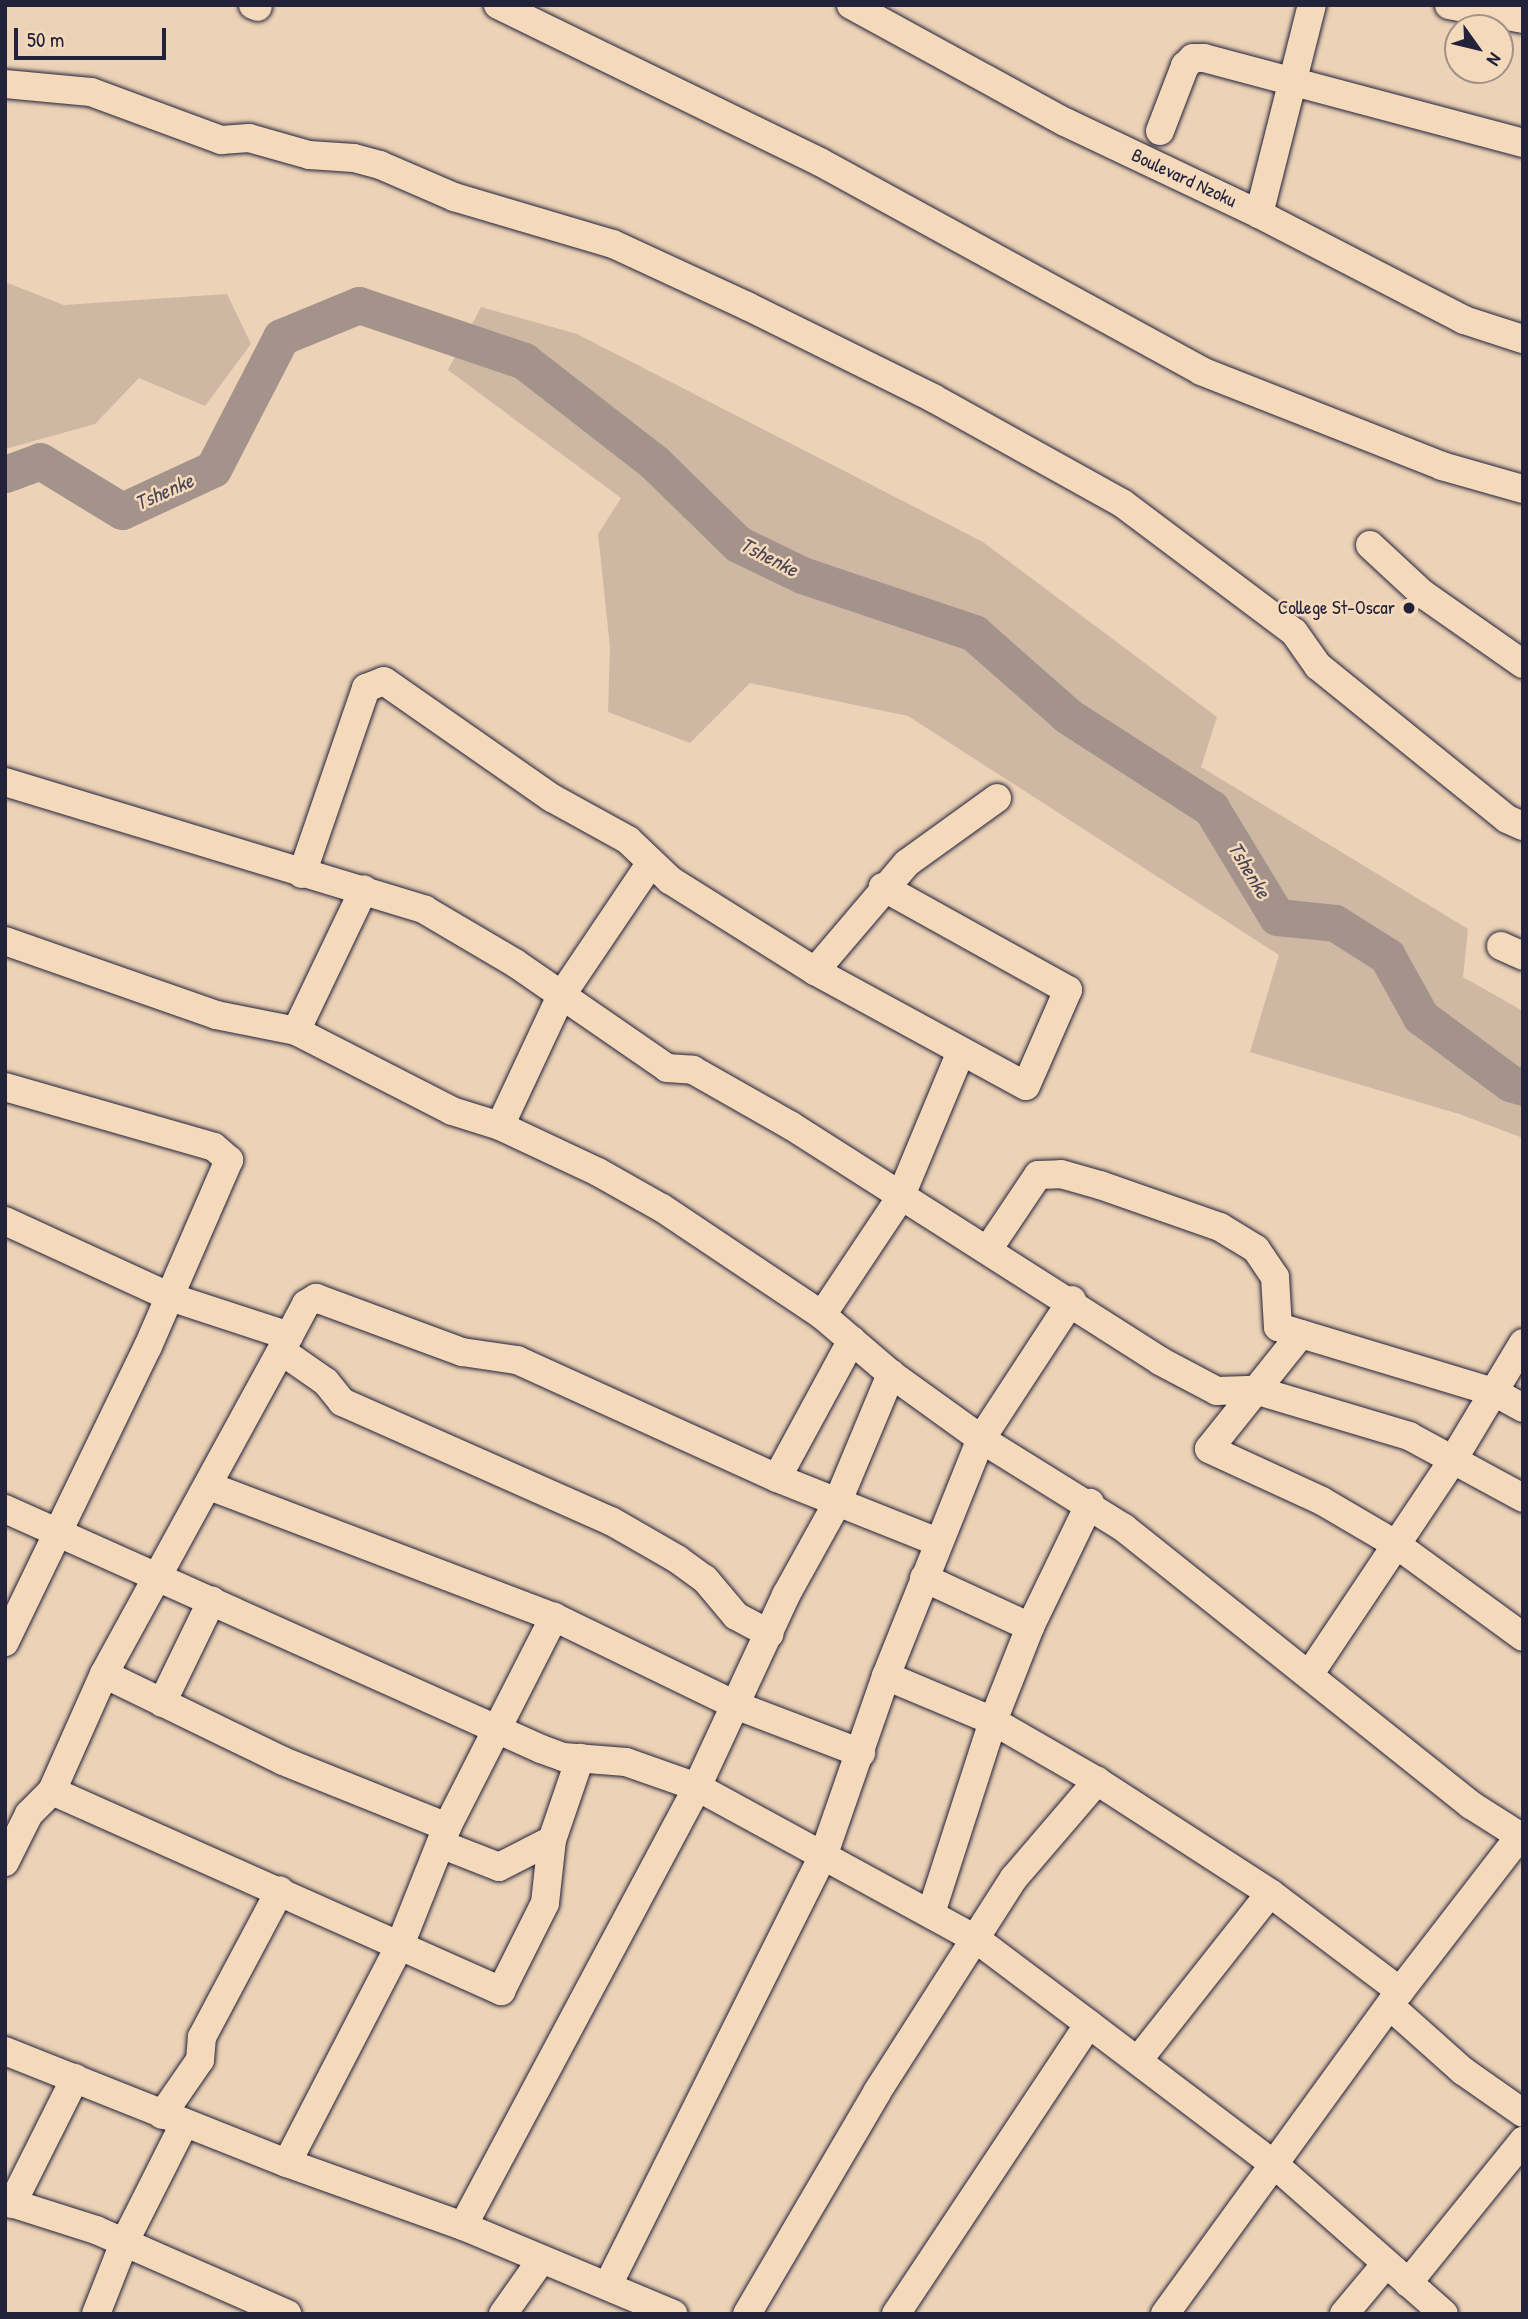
<!DOCTYPE html>
<html>
<head>
<meta charset="utf-8">
<style>
	body { margin:0 }
	#map { position:relative; width:1528px; height:2319px; overflow:hidden; background:#ecd2b6; font-family:"Patrick Hand",sans-serif }
	div>[style] { position:absolute }
	.green>* { inset:0; background:#ceb8a4 }
	.river>* { height:37px; margin:-18.5px; padding:0 18.5px; transform-origin:18.5px; border-radius:18.5px; background:#a4938a }
	.roads { filter:drop-shadow(0 0 2px #22223b) drop-shadow(0 0 2px #22223b) }
	.minor>* { height:28px; margin:-14px; padding:0 14px; transform-origin:14px; border-radius:14px; background:#f4d9bb }
	.dots>* { width:19px; height:19px; translate:-50% -50%; box-sizing:border-box; border:4px solid #f4d9bb; border-radius:50% }
	span { translate:-50% -50%; white-space:nowrap; text-align:center; line-height:1.15; -webkit-text-stroke:5px #f4d9bb; paint-order:stroke }
	.street-label { font-size:19px; color:#22223b }
	.poi-label { font-size:19px; color:#22223b }
	.right { translate:-100% -50%; text-align:right }
	.water-label { font-size:21px; color:#494453; font-style:italic }
	.frame { position:absolute; inset:0; border:7px solid #22223b; pointer-events:none }
	.north { position:absolute; left:1444px; top:14px; width:70px; height:70px; box-sizing:border-box; background:#f4d9bb; border:2px solid #a09088; border-radius:50%; rotate:124deg; font-size:19px; font-weight:700; line-height:28px; text-align:center; color:#22223b }
	.north::after { content:''; display:block; margin:auto; width:24px; height:32px; background:#22223b; clip-path:polygon(50% 0,100% 100%,50% 72%,0 100%) }
	.scale { position:absolute; left:14px; top:28px; width:152px; height:32px; box-sizing:border-box; border:4px solid #22223b; border-top:0; padding-left:9px; font-size:21px; line-height:24px; white-space:nowrap; color:#22223b; -webkit-text-stroke:5px #f4d9bb; paint-order:stroke }
</style>
</head>
<body>
<div id="map">
	<div class="green">
		<div style="clip-path:polygon(5px 282px,64px 305px,227px 294px,251px 344px,205px 406px,139px 378px,95px 424px,5px 449px)"></div>
		<div style="clip-path:polygon(481px 307px,577px 334px,983px 542px,1217px 717px,1201px 767px,1468px 929px,1463px 977px,1523px 1011px,1523px 1138px,1459px 1114px,1250px 1052px,1279px 955px,908px 716px,750px 683px,690px 743px,608px 712px,610px 647px,598px 534px,621px 498px,448px 370px)"></div>
	</div>
	<div class="river">
		<div style="left:5px;top:474px;width:37px;rotate:-20deg"></div>
		<div style="left:40px;top:461px;width:96px;rotate:31.4deg"></div>
		<div style="left:122px;top:511px;width:100px;rotate:-24.8deg"></div>
		<div style="left:213px;top:469px;width:148px;rotate:-62.7deg"></div>
		<div style="left:281px;top:337px;width:84px;rotate:-22.3deg"></div>
		<div style="left:359px;top:305px;width:174px;rotate:18.7deg"></div>
		<div style="left:524px;top:361px;width:166px;rotate:37.9deg"></div>
		<div style="left:655px;top:463px;width:116px;rotate:44.3deg"></div>
		<div style="left:738px;top:544px;width:71px;rotate:25.8deg"></div>
		<div style="left:802px;top:575px;width:182px;rotate:18.6deg"></div>
		<div style="left:974px;top:633px;width:125px;rotate:41.4deg"></div>
		<div style="left:1068px;top:716px;width:170px;rotate:32.8deg"></div>
		<div style="left:1211px;top:808px;width:127px;rotate:58.8deg"></div>
		<div style="left:1277px;top:917px;width:58px;rotate:5.9deg"></div>
		<div style="left:1335px;top:923px;width:62px;rotate:32.4deg"></div>
		<div style="left:1387px;top:956px;width:70px;rotate:60.9deg"></div>
		<div style="left:1421px;top:1017px;width:111px;rotate:36.6deg"></div>
		<div style="left:1510px;top:1083px;width:14px;rotate:17deg"></div>
	</div>
	<div class="roads">
		<div class="minor">
			<div style="left:253px;top:5px;width:5px;rotate:22deg"></div>
			<div style="left:498px;top:5px;width:358px;rotate:26deg"></div>
			<div style="left:820px;top:162px;width:435px;rotate:28.7deg"></div>
			<div style="left:1201px;top:371px;width:259px;rotate:21.5deg"></div>
			<div style="left:1442px;top:466px;width:84px;rotate:15.9deg"></div>
			<div style="left:851px;top:5px;width:244px;rotate:28.7deg"></div>
			<div style="left:1065px;top:122px;width:215px;rotate:25.4deg"></div>
			<div style="left:1259px;top:214px;width:231px;rotate:27.3deg"></div>
			<div style="left:1464px;top:320px;width:62px;rotate:17.9deg"></div>
			<div style="left:1449px;top:5px;width:75px;rotate:10.7deg"></div>
			<div style="left:5px;top:84px;width:86px;rotate:5.3deg"></div>
			<div style="left:91px;top:92px;width:139px;rotate:20.3deg"></div>
			<div style="left:221px;top:140px;width:28px;rotate:-4deg"></div>
			<div style="left:249px;top:138px;width:62px;rotate:15.8deg"></div>
			<div style="left:309px;top:155px;width:45px;rotate:3.8deg"></div>
			<div style="left:354px;top:158px;width:27px;rotate:15deg"></div>
			<div style="left:380px;top:165px;width:81px;rotate:23.4deg"></div>
			<div style="left:454px;top:197px;width:166px;rotate:16.5deg"></div>
			<div style="left:613px;top:244px;width:148px;rotate:24.8deg"></div>
			<div style="left:747px;top:306px;width:208px;rotate:26.3deg"></div>
			<div style="left:933px;top:398px;width:216px;rotate:29.1deg"></div>
			<div style="left:1122px;top:503px;width:215px;rotate:36.9deg"></div>
			<div style="left:1294px;top:632px;width:42px;rotate:54.8deg"></div>
			<div style="left:1318px;top:666px;width:243px;rotate:39deg"></div>
			<div style="left:1507px;top:819px;width:17px;rotate:24deg"></div>
			<div style="left:1160px;top:131px;width:70px;rotate:-69deg"></div>
			<div style="left:1185px;top:66px;width:11px;rotate:-45deg"></div>
			<div style="left:1193px;top:58px;width:11px"></div>
			<div style="left:1204px;top:58px;width:330px;rotate:14.9deg"></div>
			<div style="left:1259px;top:214px;width:216px;rotate:-75.8deg"></div>
			<div style="left:1370px;top:545px;width:72px;rotate:42.8deg"></div>
			<div style="left:1423px;top:594px;width:122px;rotate:35deg"></div>
			<div style="left:5px;top:782px;width:439px;rotate:16.9deg"></div>
			<div style="left:425px;top:910px;width:104px;rotate:30.5deg"></div>
			<div style="left:515px;top:963px;width:185px;rotate:34.6deg"></div>
			<div style="left:667px;top:1068px;width:26px;rotate:4deg"></div>
			<div style="left:693px;top:1070px;width:112px;rotate:29.6deg"></div>
			<div style="left:790px;top:1125px;width:439px;rotate:32.5deg"></div>
			<div style="left:1160px;top:1361px;width:64px;rotate:27.8deg"></div>
			<div style="left:1217px;top:1391px;width:38px;rotate:-2deg"></div>
			<div style="left:1255px;top:1390px;width:161px;rotate:16.6deg"></div>
			<div style="left:1409px;top:1436px;width:130px;rotate:28.5deg"></div>
			<div style="left:302px;top:874px;width:197px;rotate:-71deg"></div>
			<div style="left:366px;top:688px;width:19px;rotate:-21deg"></div>
			<div style="left:384px;top:681px;width:205px;rotate:34.9deg"></div>
			<div style="left:552px;top:798px;width:87px;rotate:28.9deg"></div>
			<div style="left:628px;top:840px;width:58px;rotate:43.6deg"></div>
			<div style="left:670px;top:880px;width:171px;rotate:32.1deg"></div>
			<div style="left:815px;top:971px;width:240px;rotate:28.6deg"></div>
			<div style="left:1026px;top:1086px;width:105px;rotate:-66.4deg"></div>
			<div style="left:1068px;top:990px;width:212px;rotate:-150.9deg"></div>
			<div style="left:5px;top:941px;width:224px;rotate:19.3deg"></div>
			<div style="left:216px;top:1015px;width:82px;rotate:11.3deg"></div>
			<div style="left:296px;top:1031px;width:175px;rotate:27.1deg"></div>
			<div style="left:452px;top:1111px;width:50px;rotate:17.4deg"></div>
			<div style="left:500px;top:1126px;width:108px;rotate:25.1deg"></div>
			<div style="left:598px;top:1172px;width:73px;rotate:29.4deg"></div>
			<div style="left:662px;top:1208px;width:192px;rotate:33.8deg"></div>
			<div style="left:822px;top:1315px;width:91px;rotate:40.5deg"></div>
			<div style="left:891px;top:1374px;width:111px;rotate:35.8deg"></div>
			<div style="left:981px;top:1439px;width:168px;rotate:31.9deg"></div>
			<div style="left:1124px;top:1528px;width:444px;rotate:38.6deg"></div>
			<div style="left:1471px;top:1805px;width:62px;rotate:32.4deg"></div>
			<div style="left:1501px;top:946px;width:24px;rotate:24deg"></div>
			<div style="left:815px;top:971px;width:142px;rotate:-49.6deg"></div>
			<div style="left:907px;top:863px;width:111px;rotate:-35.8deg"></div>
			<div style="left:296px;top:1031px;width:157px;rotate:-64.4deg"></div>
			<div style="left:5px;top:1087px;width:217px;rotate:16deg"></div>
			<div style="left:214px;top:1147px;width:20px;rotate:41deg"></div>
			<div style="left:229px;top:1160px;width:203px;rotate:113.5deg"></div>
			<div style="left:148px;top:1346px;width:329px;rotate:115.8deg"></div>
			<div style="left:500px;top:1126px;width:144px;rotate:-64.9deg"></div>
			<div style="left:561px;top:996px;width:159px;rotate:-56deg"></div>
			<div style="left:5px;top:1221px;width:182px;rotate:24.7deg"></div>
			<div style="left:170px;top:1297px;width:125px;rotate:18.1deg"></div>
			<div style="left:289px;top:1336px;width:385px;rotate:118.7deg"></div>
			<div style="left:104px;top:1674px;width:128px;rotate:114deg"></div>
			<div style="left:52px;top:1791px;width:33px;rotate:135deg"></div>
			<div style="left:29px;top:1814px;width:54px;rotate:116.6deg"></div>
			<div style="left:989px;top:1248px;width:88px;rotate:-56.1deg"></div>
			<div style="left:1038px;top:1175px;width:23px;rotate:-2deg"></div>
			<div style="left:1061px;top:1174px;width:41px;rotate:15.8deg"></div>
			<div style="left:1100px;top:1185px;width:127px;rotate:19.3deg"></div>
			<div style="left:1220px;top:1227px;width:42px;rotate:31.4deg"></div>
			<div style="left:1256px;top:1249px;width:34px;rotate:56deg"></div>
			<div style="left:1275px;top:1277px;width:50px;rotate:86.6deg"></div>
			<div style="left:1278px;top:1327px;width:228px;rotate:16.8deg"></div>
			<div style="left:1496px;top:1393px;width:31px;rotate:29deg"></div>
			<div style="left:822px;top:1315px;width:141px;rotate:-56.3deg"></div>
			<div style="left:900px;top:1198px;width:156px;rotate:-67.4deg"></div>
			<div style="left:1301px;top:1334px;width:147px;rotate:128.7deg"></div>
			<div style="left:1209px;top:1449px;width:124px;rotate:24.7deg"></div>
			<div style="left:1322px;top:1501px;width:87px;rotate:30.4deg"></div>
			<div style="left:1397px;top:1545px;width:156px;rotate:36.1deg"></div>
			<div style="left:289px;top:1336px;width:36px;rotate:-62deg"></div>
			<div style="left:306px;top:1304px;width:12px;rotate:-31deg"></div>
			<div style="left:316px;top:1298px;width:156px;rotate:20.3deg"></div>
			<div style="left:462px;top:1352px;width:56px;rotate:8.3deg"></div>
			<div style="left:517px;top:1360px;width:286px;rotate:24.4deg"></div>
			<div style="left:777px;top:1478px;width:173px;rotate:21.7deg"></div>
			<div style="left:283px;top:1352px;width:52px;rotate:34.9deg"></div>
			<div style="left:326px;top:1382px;width:26px;rotate:51deg"></div>
			<div style="left:342px;top:1402px;width:294px;rotate:23.9deg"></div>
			<div style="left:611px;top:1521px;width:76px;rotate:29.9deg"></div>
			<div style="left:677px;top:1559px;width:34px;rotate:36deg"></div>
			<div style="left:705px;top:1579px;width:48px;rotate:50deg"></div>
			<div style="left:736px;top:1616px;width:38px;rotate:28deg"></div>
			<div style="left:777px;top:1478px;width:157px;rotate:-61.5deg"></div>
			<div style="left:209px;top:1486px;width:369px;rotate:20.8deg"></div>
			<div style="left:554px;top:1617px;width:201px;rotate:25.9deg"></div>
			<div style="left:735px;top:1705px;width:135px;rotate:20.9deg"></div>
			<div style="left:5px;top:1509px;width:587px;rotate:24.12deg"></div>
			<div style="left:541px;top:1749px;width:23px;rotate:20deg"></div>
			<div style="left:563px;top:1757px;width:63px;rotate:4.5deg"></div>
			<div style="left:626px;top:1762px;width:75px;rotate:19.4deg"></div>
			<div style="left:697px;top:1787px;width:318px;rotate:28.6deg"></div>
			<div style="left:976px;top:1939px;width:141px;rotate:37deg"></div>
			<div style="left:924px;top:1578px;width:117px;rotate:24.8deg"></div>
			<div style="left:104px;top:1674px;width:199px;rotate:25.9deg"></div>
			<div style="left:283px;top:1761px;width:177px;rotate:21.9deg"></div>
			<div style="left:1309px;top:1675px;width:261px;rotate:-56.2deg"></div>
			<div style="left:1454px;top:1458px;width:134px;rotate:-59deg"></div>
			<div style="left:886px;top:1676px;width:116px;rotate:22.8deg"></div>
			<div style="left:993px;top:1721px;width:120px;rotate:30deg"></div>
			<div style="left:1097px;top:1781px;width:206px;rotate:32.9deg"></div>
			<div style="left:1270px;top:1893px;width:163px;rotate:37deg"></div>
			<div style="left:162px;top:1703px;width:114px;rotate:-64.1deg"></div>
			<div style="left:52px;top:1791px;width:492px;rotate:24deg"></div>
			<div style="left:501px;top:1991px;width:98px;rotate:-63.4deg"></div>
			<div style="left:545px;top:1903px;width:63px;rotate:-83.7deg"></div>
			<div style="left:552px;top:1840px;width:87px;rotate:-71.1deg"></div>
			<div style="left:443px;top:1845px;width:60px;rotate:21.4deg"></div>
			<div style="left:499px;top:1867px;width:59px;rotate:-27deg"></div>
			<div style="left:931px;top:1913px;width:202px;rotate:-72.1deg"></div>
			<div style="left:993px;top:1721px;width:101px;rotate:-68.5deg"></div>
			<div style="left:1030px;top:1627px;width:138px;rotate:-64.2deg"></div>
			<div style="left:1390px;top:2006px;width:98px;rotate:41.7deg"></div>
			<div style="left:1463px;top:2071px;width:73px;rotate:35deg"></div>
			<div style="left:5px;top:2051px;width:303px;rotate:21.7deg"></div>
			<div style="left:287px;top:2163px;width:187px;rotate:19.7deg"></div>
			<div style="left:463px;top:2226px;width:228px;rotate:22.7deg"></div>
			<div style="left:1139px;top:2059px;width:211px;rotate:-51.7deg"></div>
			<div style="left:162px;top:2115px;width:67px;rotate:-55.4deg"></div>
			<div style="left:200px;top:2060px;width:23px;rotate:-85deg"></div>
			<div style="left:202px;top:2037px;width:166px;rotate:-62deg"></div>
			<div style="left:287px;top:2163px;width:246px;rotate:-62.6deg"></div>
			<div style="left:400px;top:1945px;width:127px;rotate:-68.3deg"></div>
			<div style="left:447px;top:1827px;width:236px;rotate:-63deg"></div>
			<div style="left:5px;top:2201px;width:96px;rotate:17.7deg"></div>
			<div style="left:96px;top:2230px;width:209px;rotate:23.7deg"></div>
			<div style="left:12px;top:2204px;width:141px;rotate:-63.4deg"></div>
			<div style="left:463px;top:2226px;width:497px;rotate:-61.9deg"></div>
			<div style="left:697px;top:1787px;width:212px;rotate:-65.1deg"></div>
			<div style="left:786px;top:1595px;width:107px;rotate:-61deg"></div>
			<div style="left:838px;top:1501px;width:138px;rotate:-67.3deg"></div>
			<div style="left:1408px;top:2283px;width:183px;rotate:-51deg"></div>
			<div style="left:608px;top:2285px;width:482px;rotate:-63.4deg"></div>
			<div style="left:824px;top:1854px;width:188px;rotate:-70.8deg"></div>
			<div style="left:886px;top:1676px;width:255px;rotate:-68.2deg"></div>
			<div style="left:981px;top:1439px;width:166px;rotate:-56.8deg"></div>
			<div style="left:96px;top:2314px;width:76px;rotate:-68.5deg"></div>
			<div style="left:124px;top:2243px;width:133px;rotate:-63.2deg"></div>
			<div style="left:503px;top:2314px;width:67px;rotate:-54.7deg"></div>
			<div style="left:747px;top:2314px;width:257px;rotate:-59.6deg"></div>
			<div style="left:877px;top:2092px;width:254px;rotate:-57.4deg"></div>
			<div style="left:1014px;top:1878px;width:128px;rotate:-49.4deg"></div>
			<div style="left:896px;top:2314px;width:348px;rotate:-56.4deg"></div>
			<div style="left:1089px;top:2024px;width:233px;rotate:37.2deg"></div>
			<div style="left:1275px;top:2165px;width:225px;rotate:41.4deg"></div>
			<div style="left:1165px;top:2314px;width:399px;rotate:-54deg"></div>
			<div style="left:1400px;top:1991px;width:196px;rotate:-52.3deg"></div>
			<div style="left:1344px;top:2314px;width:64px;rotate:-50.1deg"></div>
		</div>
	</div>
	<div class="dots">
		<div style="left:1409px;top:608px;background:#22223b"></div>
	</div>
	<div class="street-label">
		<span style="left:1184px;top:178px;rotate:25deg">Boulevard Nzoku</span>
	</div>
	<div class="poi-label">
		<span class="right" style="left:1395px;top:608px">College St-Oscar</span>
	</div>
	<div class="water-label">
		<span style="left:164px;top:492px;rotate:-24deg">Tshenke</span>
		<span style="left:769px;top:557px;rotate:27deg">Tshenke</span>
		<span style="left:1249px;top:870px;rotate:59deg">Tshenke</span>
	</div>
	<div class="frame"></div>
	<div class="north">N</div>
	<div class="scale">50 m</div>
</div>
</body>
</html>
